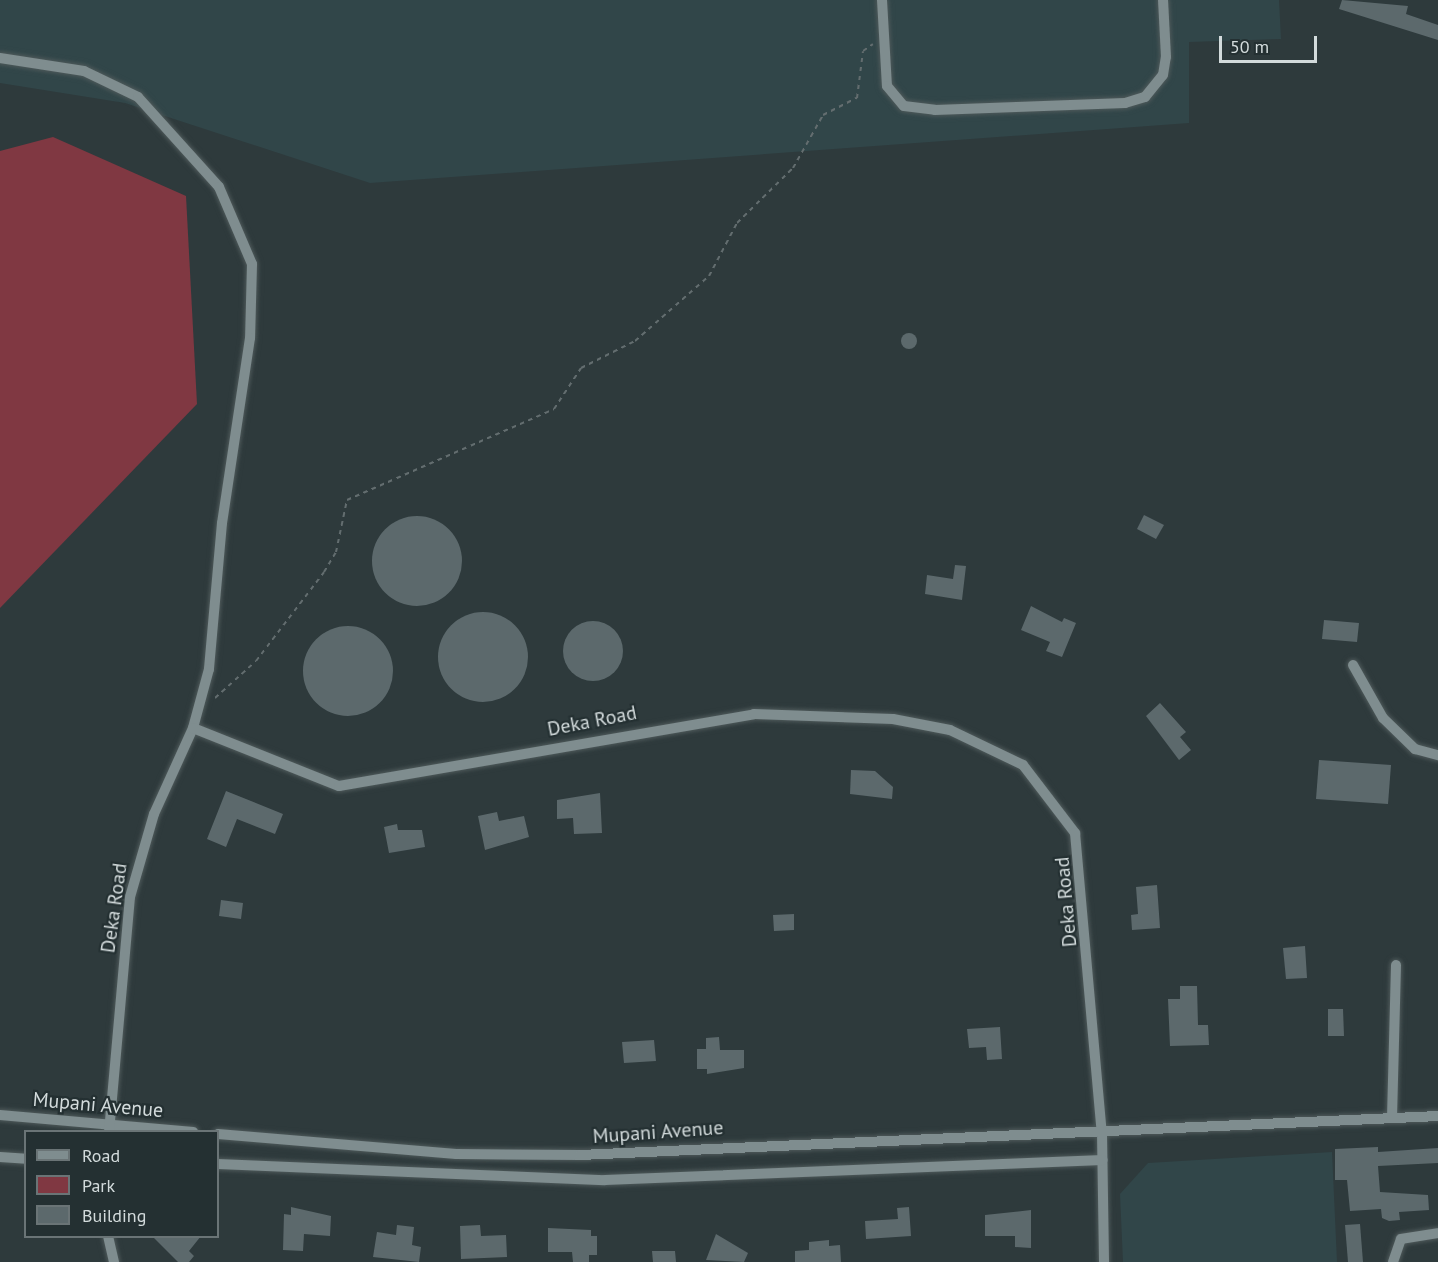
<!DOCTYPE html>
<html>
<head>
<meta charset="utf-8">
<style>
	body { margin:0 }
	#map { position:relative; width:1438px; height:1262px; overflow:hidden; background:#2e3a3c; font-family:"PT Sans",sans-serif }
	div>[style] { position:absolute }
	.built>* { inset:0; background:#314649 }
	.green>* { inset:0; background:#803842 }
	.building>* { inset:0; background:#5c696c }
	.round { border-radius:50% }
	.path>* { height:2px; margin-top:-1px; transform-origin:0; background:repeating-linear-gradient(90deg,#636d6f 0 4.5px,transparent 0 9px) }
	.roads { filter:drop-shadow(0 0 2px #4e595a) drop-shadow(0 0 2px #4e595a) }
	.minor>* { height:10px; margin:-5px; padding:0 5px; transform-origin:5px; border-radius:5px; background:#7f8d8f }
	span { translate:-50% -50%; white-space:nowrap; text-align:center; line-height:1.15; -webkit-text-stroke:4.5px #243032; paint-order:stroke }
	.street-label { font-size:20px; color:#d3dbdc }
	.legend { position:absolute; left:24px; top:1130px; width:195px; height:108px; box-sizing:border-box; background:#243032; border:2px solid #6a7476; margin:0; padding:8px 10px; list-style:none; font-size:18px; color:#d3dbdc }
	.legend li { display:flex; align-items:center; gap:12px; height:30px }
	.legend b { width:30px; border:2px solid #6a7476 }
	.scale { position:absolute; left:1219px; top:36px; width:98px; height:27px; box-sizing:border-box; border:3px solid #d3dbdc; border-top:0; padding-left:8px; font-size:18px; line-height:21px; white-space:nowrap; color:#d3dbdc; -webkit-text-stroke:4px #243032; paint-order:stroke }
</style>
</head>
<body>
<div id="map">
	<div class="built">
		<div style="clip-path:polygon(0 0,1279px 0,1281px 39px,1189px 42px,1189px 123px,370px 183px,125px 103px,0 83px)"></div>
		<div style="clip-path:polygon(1332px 1152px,1337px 1262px,1123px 1262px,1120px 1194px,1148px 1163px)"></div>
	</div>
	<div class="green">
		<div style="clip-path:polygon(53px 137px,186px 196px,197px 404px,0 608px,0 151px)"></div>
	</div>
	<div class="building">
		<div style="clip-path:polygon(1342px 0,1408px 6px,1406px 14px,1438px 25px,1438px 40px,1339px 9px)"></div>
		<div class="round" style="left:901px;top:333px;width:16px;height:16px"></div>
		<div style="clip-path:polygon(1144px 515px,1164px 525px,1156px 539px,1137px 529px)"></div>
		<div class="round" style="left:372px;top:516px;width:90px;height:90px"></div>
		<div style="clip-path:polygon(955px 565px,966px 566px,962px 600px,925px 594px,927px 575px,953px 579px)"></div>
		<div style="clip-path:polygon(1031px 606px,1062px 622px,1064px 618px,1076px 623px,1062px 657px,1046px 651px,1050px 642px,1021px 630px)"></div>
		<div class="round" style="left:438px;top:612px;width:90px;height:90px"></div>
		<div style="clip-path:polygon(1324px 620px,1359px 623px,1357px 642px,1322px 639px)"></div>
		<div class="round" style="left:563px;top:621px;width:60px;height:60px"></div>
		<div class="round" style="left:303px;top:626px;width:90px;height:90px"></div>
		<div style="clip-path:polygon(1160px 703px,1186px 732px,1180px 737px,1191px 750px,1179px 760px,1146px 716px)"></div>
		<div style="clip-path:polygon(1319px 760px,1391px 765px,1388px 804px,1316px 799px)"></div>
		<div style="clip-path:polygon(851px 770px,875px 771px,893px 787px,892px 799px,850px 794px)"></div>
		<div style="clip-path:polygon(226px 791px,283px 814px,275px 834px,237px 819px,226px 847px,207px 839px)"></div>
		<div style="clip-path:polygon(600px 793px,602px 833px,574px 834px,573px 818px,557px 819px,557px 800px)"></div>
		<div style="clip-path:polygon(497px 812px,499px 821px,524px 816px,529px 837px,485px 850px,478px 816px)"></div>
		<div style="clip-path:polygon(397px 824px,398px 830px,422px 830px,425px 847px,389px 853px,384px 827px)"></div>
		<div style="clip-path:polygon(1157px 885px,1160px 928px,1132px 930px,1131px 915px,1138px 914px,1136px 887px)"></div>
		<div style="clip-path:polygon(221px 900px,243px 903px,241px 919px,219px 916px)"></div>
		<div style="clip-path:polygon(794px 914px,794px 930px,774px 931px,773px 915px)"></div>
		<div style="clip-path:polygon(1305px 946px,1307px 978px,1286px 979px,1283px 948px)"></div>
		<div style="clip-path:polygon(1180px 986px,1197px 986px,1198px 1025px,1208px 1025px,1209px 1045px,1170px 1046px,1168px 999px,1180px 999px)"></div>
		<div style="clip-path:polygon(1328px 1009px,1343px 1009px,1344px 1036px,1328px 1036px)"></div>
		<div style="clip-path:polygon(1000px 1027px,1002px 1059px,987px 1060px,986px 1047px,969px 1048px,967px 1029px)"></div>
		<div style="clip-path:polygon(719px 1037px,720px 1050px,744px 1050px,744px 1068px,707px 1074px,707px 1069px,697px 1069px,697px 1049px,706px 1049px,706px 1038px)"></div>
		<div style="clip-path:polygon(654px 1040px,656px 1061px,624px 1063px,622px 1042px)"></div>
		<div style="clip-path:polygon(1378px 1147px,1378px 1152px,1438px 1148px,1438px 1163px,1378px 1166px,1380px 1192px,1428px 1195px,1429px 1210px,1399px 1212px,1400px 1220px,1389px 1221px,1382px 1218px,1381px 1209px,1350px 1211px,1347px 1180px,1335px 1180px,1335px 1149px)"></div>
		<div style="clip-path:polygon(291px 1207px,331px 1216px,330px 1236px,304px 1234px,303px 1251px,283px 1250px,284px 1214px,291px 1215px)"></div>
		<div style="clip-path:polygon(909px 1207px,911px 1236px,866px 1239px,865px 1221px,898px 1219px,897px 1208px)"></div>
		<div style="clip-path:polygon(1031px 1210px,1031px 1248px,1015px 1247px,1015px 1236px,985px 1236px,985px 1215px)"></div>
		<div style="clip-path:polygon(1360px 1224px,1363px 1262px,1348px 1262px,1345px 1225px)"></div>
		<div style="clip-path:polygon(397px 1225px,414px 1227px,412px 1245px,421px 1247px,419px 1262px,373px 1257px,377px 1232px,396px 1235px)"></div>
		<div style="clip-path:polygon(480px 1225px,481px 1236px,506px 1235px,507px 1257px,461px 1259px,460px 1226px)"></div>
		<div style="clip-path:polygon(548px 1228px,591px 1230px,591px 1236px,597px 1236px,597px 1255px,589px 1255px,589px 1262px,573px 1262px,572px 1252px,548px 1252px)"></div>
		<div style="clip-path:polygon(716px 1234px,748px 1253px,744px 1262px,706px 1260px)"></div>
		<div style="clip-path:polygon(152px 1236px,201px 1236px,189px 1251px,194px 1256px,189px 1262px,178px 1262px)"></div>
		<div style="clip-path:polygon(829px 1240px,829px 1246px,840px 1245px,841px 1262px,795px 1262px,795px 1251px,809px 1250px,809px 1242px)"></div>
		<div style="clip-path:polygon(652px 1251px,675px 1251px,676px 1262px,653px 1262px)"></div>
	</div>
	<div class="path">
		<div style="left:215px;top:698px;width:55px;rotate:-42.1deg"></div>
		<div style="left:256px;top:661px;width:112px;rotate:-52.6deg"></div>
		<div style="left:324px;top:572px;width:23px;rotate:-59deg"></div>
		<div style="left:336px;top:552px;width:53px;rotate:-78.1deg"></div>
		<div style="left:347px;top:500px;width:226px;rotate:-23.7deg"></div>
		<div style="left:554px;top:409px;width:49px;rotate:-56.6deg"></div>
		<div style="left:581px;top:368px;width:60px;rotate:-26.6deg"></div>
		<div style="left:635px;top:341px;width:98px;rotate:-41.3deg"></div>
		<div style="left:709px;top:276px;width:60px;rotate:-62.2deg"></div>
		<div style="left:737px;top:223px;width:78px;rotate:-44.5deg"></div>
		<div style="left:793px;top:168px;width:61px;rotate:-60.5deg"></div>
		<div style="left:823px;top:115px;width:38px;rotate:-27deg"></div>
		<div style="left:857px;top:98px;width:47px;rotate:-82.7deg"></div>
		<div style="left:863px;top:51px;width:12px;rotate:-35deg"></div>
	</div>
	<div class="roads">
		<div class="minor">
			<div style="left:882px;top:0;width:86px;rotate:86.7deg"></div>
			<div style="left:887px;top:86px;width:26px;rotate:50deg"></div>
			<div style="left:904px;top:106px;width:31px;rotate:7deg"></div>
			<div style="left:935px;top:110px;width:190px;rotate:-2.1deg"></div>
			<div style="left:1125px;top:103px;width:21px;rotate:-17deg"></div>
			<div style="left:1145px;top:97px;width:28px;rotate:-51deg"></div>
			<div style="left:1163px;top:75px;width:18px;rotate:-81deg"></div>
			<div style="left:1166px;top:57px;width:57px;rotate:-93deg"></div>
			<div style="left:0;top:58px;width:85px;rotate:8.8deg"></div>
			<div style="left:84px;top:71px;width:60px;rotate:25.7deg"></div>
			<div style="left:138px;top:97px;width:121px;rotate:48deg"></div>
			<div style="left:219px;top:187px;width:84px;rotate:66.8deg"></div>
			<div style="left:252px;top:264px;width:74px;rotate:91.5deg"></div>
			<div style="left:250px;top:338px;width:187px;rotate:98.6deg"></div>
			<div style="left:222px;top:523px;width:147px;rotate:95.1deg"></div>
			<div style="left:209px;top:669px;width:61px;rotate:105.2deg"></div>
			<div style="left:1353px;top:665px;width:61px;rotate:60.5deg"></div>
			<div style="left:1383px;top:718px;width:45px;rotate:44.1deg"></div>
			<div style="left:1415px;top:749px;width:24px;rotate:15deg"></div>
			<div style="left:0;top:1115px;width:194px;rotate:5deg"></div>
			<div style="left:1392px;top:1118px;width:153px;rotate:-88.5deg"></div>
			<div style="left:109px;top:1132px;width:236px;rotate:-84.9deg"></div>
			<div style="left:130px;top:897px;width:86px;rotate:-73.9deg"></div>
			<div style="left:154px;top:814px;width:94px;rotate:-65.6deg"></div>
			<div style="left:193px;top:728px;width:157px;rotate:21.7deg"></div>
			<div style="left:339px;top:786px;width:421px;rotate:-9.8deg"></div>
			<div style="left:754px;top:714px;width:139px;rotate:2.1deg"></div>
			<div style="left:893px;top:719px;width:58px;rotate:10.9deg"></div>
			<div style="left:950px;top:730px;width:81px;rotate:25.6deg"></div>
			<div style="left:1023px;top:765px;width:86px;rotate:52.6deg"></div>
			<div style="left:1075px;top:833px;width:301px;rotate:84.9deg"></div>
			<div style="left:1102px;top:1133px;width:129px;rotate:89.1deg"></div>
			<div style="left:218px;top:1134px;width:239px;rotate:4.8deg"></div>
			<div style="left:456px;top:1154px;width:124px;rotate:0.5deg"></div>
			<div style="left:580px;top:1155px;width:859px;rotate:-2.6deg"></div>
			<div style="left:0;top:1157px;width:26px;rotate:4deg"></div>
			<div style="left:218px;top:1164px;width:387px;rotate:2.4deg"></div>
			<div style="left:605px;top:1180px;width:498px;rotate:-2.3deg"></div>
			<div style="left:108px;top:1236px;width:27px;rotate:77deg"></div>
			<div style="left:1393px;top:1262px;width:24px;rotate:-71deg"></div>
			<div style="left:1401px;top:1239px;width:37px;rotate:-9deg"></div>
		</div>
	</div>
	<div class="street-label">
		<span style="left:592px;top:721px;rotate:-11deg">Deka Road</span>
		<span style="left:1066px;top:902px;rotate:-95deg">Deka Road</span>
		<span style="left:114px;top:908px;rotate:-82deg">Deka Road</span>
		<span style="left:98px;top:1105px;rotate:5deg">Mupani Avenue</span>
		<span style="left:658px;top:1132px;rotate:-4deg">Mupani Avenue</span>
	</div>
	<ul class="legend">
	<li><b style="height:8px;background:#7f8d8f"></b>Road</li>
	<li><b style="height:16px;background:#803842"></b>Park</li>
	<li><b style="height:16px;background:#5c696c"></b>Building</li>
	</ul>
	<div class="scale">50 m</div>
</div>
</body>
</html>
